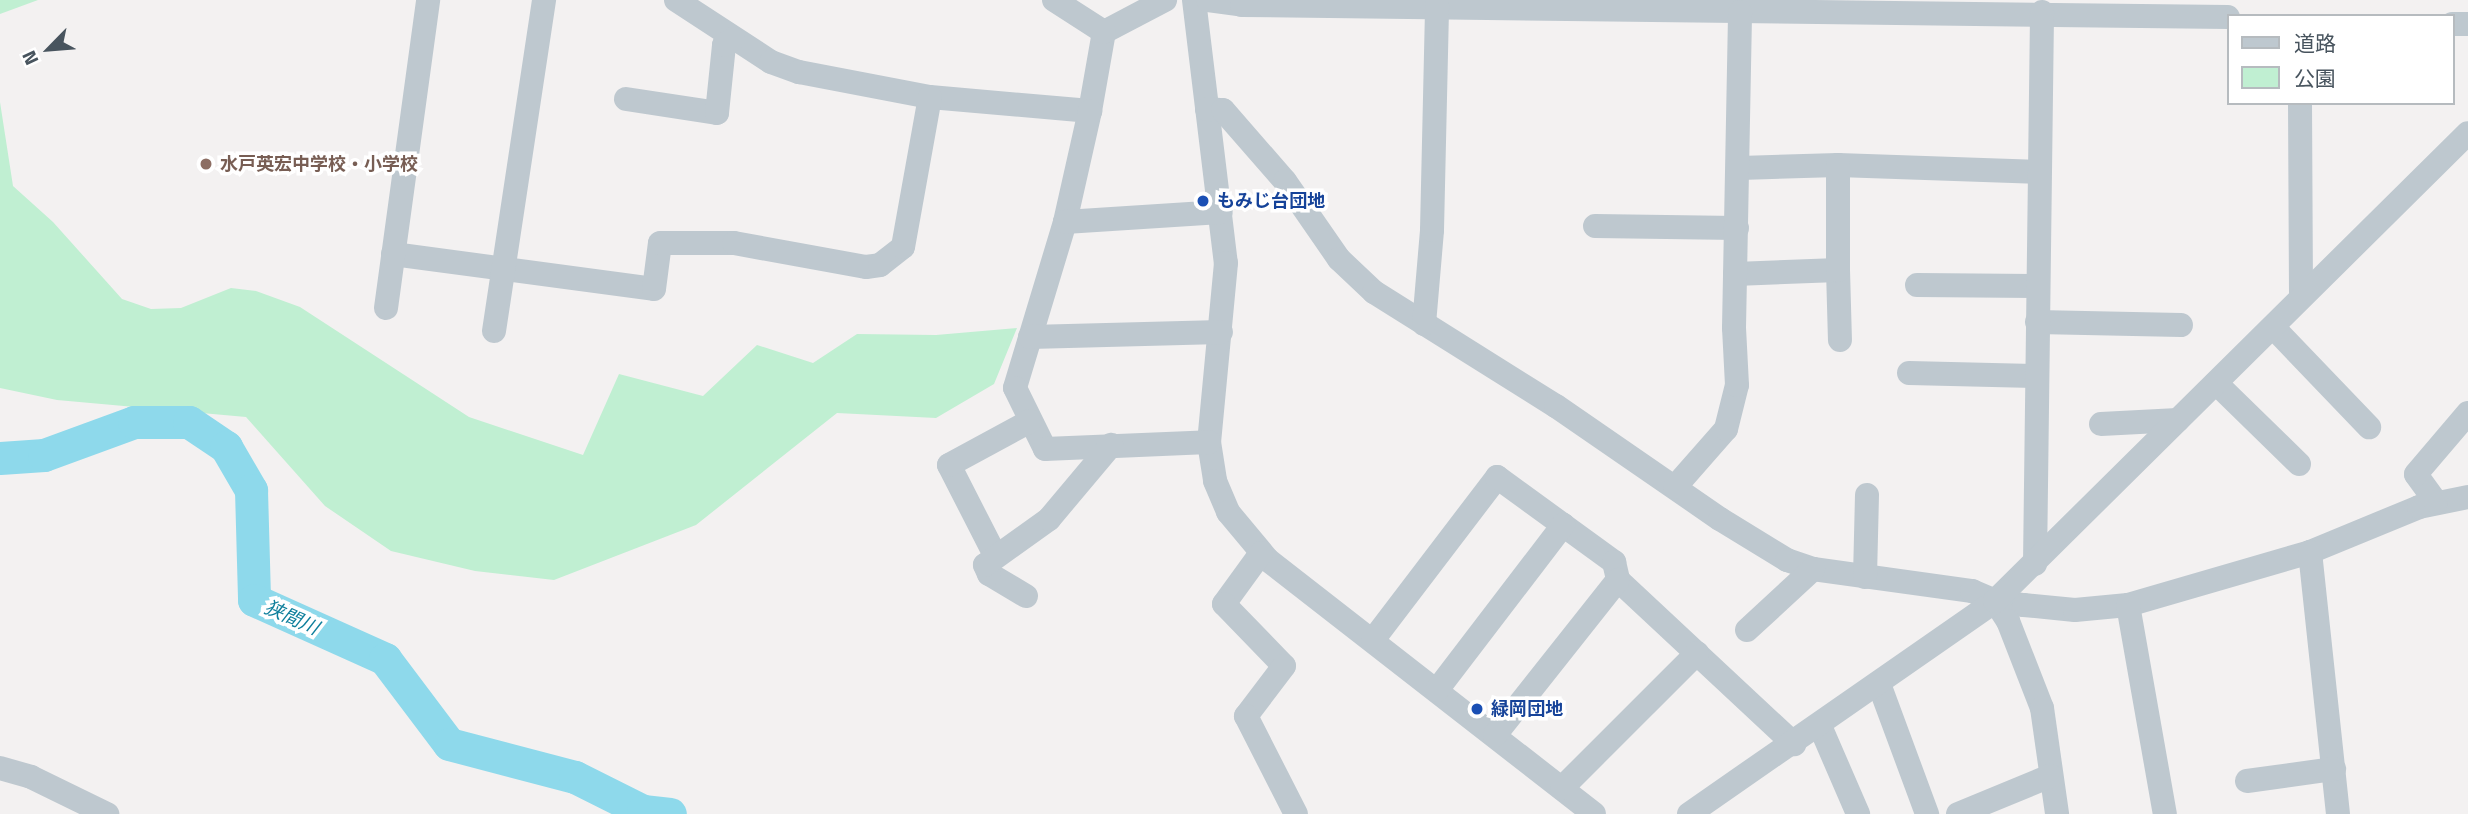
<!DOCTYPE html>
<html>
<head>
<meta charset="utf-8">
<style>
	body { margin:0 }
	#map { position:relative; width:2468px; height:814px; overflow:hidden; background:#f3f1f1; font-family:"Titillium Web","Noto Sans JP",sans-serif }
	div>[style] { position:absolute }
	.green>* { inset:0; background:#c0efd2 }
	.river>* { height:33px; margin:-16.5px; padding:0 16.5px; transform-origin:16.5px; border-radius:16.5px; background:#8ed9eb }
	.minor>* { height:24px; margin:-12px; padding:0 12px; transform-origin:12px; border-radius:12px; background:#bec8cf }
	.dots>* { width:19px; height:19px; translate:-50% -50%; box-sizing:border-box; border:4px solid #fff; border-radius:50% }
	span { translate:-50% -50%; white-space:nowrap; text-align:center; line-height:1.15; -webkit-text-stroke:7px #fff; paint-order:stroke }
	.education-label { font-size:18px; color:#785e54; font-weight:700 }
	.left { translate:0 -50%; text-align:left }
	.transit-label { font-size:18px; color:#164399; font-weight:700 }
	.water-label { font-size:19px; color:#0e7f9c; font-style:italic }
	.legend { position:absolute; left:2227px; top:14px; width:228px; height:91px; box-sizing:border-box; background:#fff; border:2px solid #b6bbbf; margin:0; padding:9px 12px; list-style:none; font-size:21px; color:#48545e }
	.legend li { display:flex; align-items:center; gap:14px; height:35px }
	.legend b { width:35px; border:2px solid #b6bbbf }
	.north { position:absolute; left:14px; top:14px; width:70px; height:70px; -webkit-text-stroke:5px #fff; paint-order:stroke; rotate:245deg; font-size:19px; font-weight:700; line-height:28px; text-align:center; color:#48545e }
	.north::after { content:''; display:block; margin:auto; width:24px; height:32px; background:#48545e; clip-path:polygon(50% 0,100% 100%,50% 72%,0 100%) }
</style>
</head>
<body>
<div id="map">
	<div class="green">
		<div style="clip-path:polygon(0 0,38px 0,0 14px)"></div>
		<div style="clip-path:polygon(0 102px,13px 186px,53px 222px,122px 299px,151px 309px,181px 308px,231px 288px,256px 291px,300px 307px,469px 417px,583px 455px,619px 374px,703px 396px,757px 345px,813px 363px,857px 334px,936px 335px,1017px 328px,994px 384px,936px 418px,837px 413px,696px 525px,554px 580px,475px 571px,391px 551px,325px 506px,246px 417px,57px 400px,0 388px)"></div>
	</div>
	<div class="river">
		<div style="left:0;top:458px;width:44px;rotate:-3.9deg"></div>
		<div style="left:44px;top:455px;width:96px;rotate:-20.1deg"></div>
		<div style="left:134px;top:422px;width:55px"></div>
		<div style="left:189px;top:422px;width:45px;rotate:34deg"></div>
		<div style="left:226px;top:447px;width:50px;rotate:59.8deg"></div>
		<div style="left:251px;top:490px;width:110px;rotate:88.4deg"></div>
		<div style="left:254px;top:600px;width:144px;rotate:24.2deg"></div>
		<div style="left:385px;top:659px;width:106px;rotate:53deg"></div>
		<div style="left:449px;top:744px;width:130px;rotate:14.7deg"></div>
		<div style="left:575px;top:777px;width:76px;rotate:26.6deg"></div>
		<div style="left:643px;top:811px;width:27px;rotate:6deg"></div>
	</div>
	<div class="minor">
		<div style="left:676px;top:0;width:113px;rotate:33.1deg"></div>
		<div style="left:771px;top:62px;width:30px;rotate:20deg"></div>
		<div style="left:799px;top:72px;width:133px;rotate:10.8deg"></div>
		<div style="left:930px;top:97px;width:161px;rotate:5deg"></div>
		<div style="left:1090px;top:111px;width:80px;rotate:-80deg"></div>
		<div style="left:1104px;top:32px;width:69px;rotate:-27.7deg"></div>
		<div style="left:1054px;top:0;width:59px;rotate:32.6deg"></div>
		<div style="left:1194px;top:0;width:265px;rotate:83.1deg"></div>
		<div style="left:1226px;top:263px;width:180px;rotate:95.4deg"></div>
		<div style="left:1209px;top:442px;width:39px;rotate:81deg"></div>
		<div style="left:1215px;top:481px;width:34px;rotate:67deg"></div>
		<div style="left:1228px;top:512px;width:62px;rotate:50.2deg"></div>
		<div style="left:1268px;top:560px;width:413px;rotate:37.9deg"></div>
		<div style="left:1208px;top:0;width:34px;rotate:8deg"></div>
		<div style="left:1242px;top:5px;width:986px;rotate:0.7deg"></div>
		<div style="left:2452px;top:24px;width:16px"></div>
		<div style="left:626px;top:99px;width:92px;rotate:8.7deg"></div>
		<div style="left:717px;top:113px;width:68px;rotate:-84.1deg"></div>
		<div style="left:724px;top:45px;width:11px;rotate:-34deg"></div>
		<div style="left:2300px;top:103px;width:194px;rotate:89.7deg"></div>
		<div style="left:1207px;top:109px;width:16px;rotate:4deg"></div>
		<div style="left:1223px;top:110px;width:94px;rotate:48.9deg"></div>
		<div style="left:1285px;top:181px;width:95px;rotate:55.3deg"></div>
		<div style="left:1339px;top:259px;width:48px;rotate:43.3deg"></div>
		<div style="left:1374px;top:292px;width:215px;rotate:32.1deg"></div>
		<div style="left:1556px;top:406px;width:199px;rotate:34.6deg"></div>
		<div style="left:1720px;top:519px;width:79px;rotate:31.5deg"></div>
		<div style="left:1787px;top:560px;width:28px;rotate:19deg"></div>
		<div style="left:1813px;top:569px;width:161px;rotate:7.9deg"></div>
		<div style="left:1972px;top:591px;width:25px;rotate:23deg"></div>
		<div style="left:1995px;top:601px;width:29px;rotate:8deg"></div>
		<div style="left:2024px;top:605px;width:51px;rotate:5.6deg"></div>
		<div style="left:2075px;top:610px;width:53px;rotate:-5.4deg"></div>
		<div style="left:2128px;top:605px;width:190px;rotate:-16.2deg"></div>
		<div style="left:2310px;top:552px;width:118px;rotate:-22.4deg"></div>
		<div style="left:2419px;top:507px;width:50px;rotate:-11.5deg"></div>
		<div style="left:1090px;top:111px;width:114px;rotate:102.7deg"></div>
		<div style="left:1065px;top:222px;width:173px;rotate:106.8deg"></div>
		<div style="left:1015px;top:388px;width:68px;rotate:63.8deg"></div>
		<div style="left:1045px;top:449px;width:164px;rotate:-2.4deg"></div>
		<div style="left:1740px;top:168px;width:98px;rotate:-1.8deg"></div>
		<div style="left:1838px;top:165px;width:200px;rotate:2deg"></div>
		<div style="left:1065px;top:222px;width:156px;rotate:-3.7deg"></div>
		<div style="left:1595px;top:226px;width:142px;rotate:0.8deg"></div>
		<div style="left:393px;top:254px;width:263px;rotate:7.6deg"></div>
		<div style="left:654px;top:289px;width:46px;rotate:-82.6deg"></div>
		<div style="left:660px;top:243px;width:74px"></div>
		<div style="left:734px;top:243px;width:134px;rotate:10.3deg"></div>
		<div style="left:866px;top:267px;width:14px;rotate:-8deg"></div>
		<div style="left:880px;top:265px;width:29px;rotate:-38deg"></div>
		<div style="left:903px;top:247px;width:152px;rotate:-79.8deg"></div>
		<div style="left:1838px;top:270px;width:70px;rotate:88.4deg"></div>
		<div style="left:1735px;top:274px;width:103px;rotate:-2.2deg"></div>
		<div style="left:1838px;top:270px;width:105px;rotate:-90deg"></div>
		<div style="left:1917px;top:285px;width:120px;rotate:0.5deg"></div>
		<div style="left:386px;top:308px;width:311px;rotate:-82.2deg"></div>
		<div style="left:2037px;top:322px;width:144px;rotate:1.2deg"></div>
		<div style="left:1424px;top:324px;width:94px;rotate:-85.1deg"></div>
		<div style="left:1432px;top:230px;width:225px;rotate:-88.7deg"></div>
		<div style="left:2273px;top:327px;width:139px;rotate:46.2deg"></div>
		<div style="left:494px;top:331px;width:335px;rotate:-81.4deg"></div>
		<div style="left:1030px;top:337px;width:191px;rotate:-1.5deg"></div>
		<div style="left:1909px;top:373px;width:127px;rotate:1.4deg"></div>
		<div style="left:2216px;top:383px;width:116px;rotate:44.3deg"></div>
		<div style="left:2101px;top:424px;width:77px;rotate:-3deg"></div>
		<div style="left:1675px;top:487px;width:77px;rotate:-48.7deg"></div>
		<div style="left:1726px;top:429px;width:45px;rotate:-76deg"></div>
		<div style="left:1737px;top:385px;width:57px;rotate:-93deg"></div>
		<div style="left:1734px;top:328px;width:316px;rotate:-88.9deg"></div>
		<div style="left:2436px;top:502px;width:34px;rotate:-126deg"></div>
		<div style="left:2416px;top:474px;width:80px;rotate:-49.6deg"></div>
		<div style="left:2310px;top:552px;width:263px;rotate:83.9deg"></div>
		<div style="left:1261px;top:553px;width:63px;rotate:126deg"></div>
		<div style="left:1224px;top:604px;width:86px;rotate:45.9deg"></div>
		<div style="left:1284px;top:666px;width:63px;rotate:127.2deg"></div>
		<div style="left:1246px;top:716px;width:110px;rotate:63deg"></div>
		<div style="left:995px;top:555px;width:101px;rotate:-117.1deg"></div>
		<div style="left:949px;top:465px;width:92px;rotate:-28.5deg"></div>
		<div style="left:2035px;top:564px;width:552px;rotate:-89.27deg"></div>
		<div style="left:1865px;top:577px;width:82px;rotate:-88.6deg"></div>
		<div style="left:1026px;top:596px;width:43px;rotate:-149.3deg"></div>
		<div style="left:989px;top:574px;width:10px;rotate:-114deg"></div>
		<div style="left:985px;top:565px;width:79px;rotate:-35.7deg"></div>
		<div style="left:1049px;top:519px;width:97px;rotate:-50deg"></div>
		<div style="left:1995px;top:601px;width:24px;rotate:57deg"></div>
		<div style="left:2008px;top:621px;width:93px;rotate:68.7deg"></div>
		<div style="left:2042px;top:708px;width:107px;rotate:81.9deg"></div>
		<div style="left:2128px;top:605px;width:212px;rotate:80deg"></div>
		<div style="left:1747px;top:630px;width:90px;rotate:-42.7deg"></div>
		<div style="left:1373px;top:640px;width:205px;rotate:-52.7deg"></div>
		<div style="left:1497px;top:477px;width:145px;rotate:36deg"></div>
		<div style="left:1614px;top:562px;width:18px;rotate:77deg"></div>
		<div style="left:1618px;top:580px;width:241px;rotate:43deg"></div>
		<div style="left:1879px;top:684px;width:139px;rotate:69.7deg"></div>
		<div style="left:1437px;top:690px;width:208px;rotate:-52.6deg"></div>
		<div style="left:1820px;top:726px;width:96px;rotate:66.6deg"></div>
		<div style="left:1495px;top:735px;width:198px;rotate:-51.6deg"></div>
		<div style="left:0;top:768px;width:32px;rotate:16deg"></div>
		<div style="left:31px;top:777px;width:85px;rotate:26deg"></div>
		<div style="left:2247px;top:781px;width:88px;rotate:-7.9deg"></div>
		<div style="left:1562px;top:788px;width:191px;rotate:-45deg"></div>
		<div style="left:1689px;top:814px;width:373px;rotate:-34.8deg"></div>
		<div style="left:1995px;top:601px;width:665px;rotate:-44.7deg"></div>
		<div style="left:1958px;top:814px;width:100px;rotate:-22.4deg"></div>
	</div>
	<div class="dots">
		<div style="left:206px;top:164px;background:#8d6e63"></div>
		<div style="left:1203px;top:201px;background:#1a4fb4"></div>
		<div style="left:1477px;top:709px;background:#1a4fb4"></div>
	</div>
	<div class="education-label">
		<span class="left" style="left:220px;top:164px">水戸英宏中学校・小学校</span>
	</div>
	<div class="transit-label">
		<span class="left" style="left:1217px;top:201px">もみじ台団地</span>
		<span class="left" style="left:1491px;top:709px">緑岡団地</span>
	</div>
	<div class="water-label">
		<span style="left:292px;top:617px;rotate:24deg">狭間川</span>
	</div>
	<ul class="legend">
	<li><b style="height:9px;background:#bec8cf"></b>道路</li>
	<li><b style="height:19px;background:#c0efd2"></b>公園</li>
	</ul>
	<div class="north">N</div>
</div>
</body>
</html>
